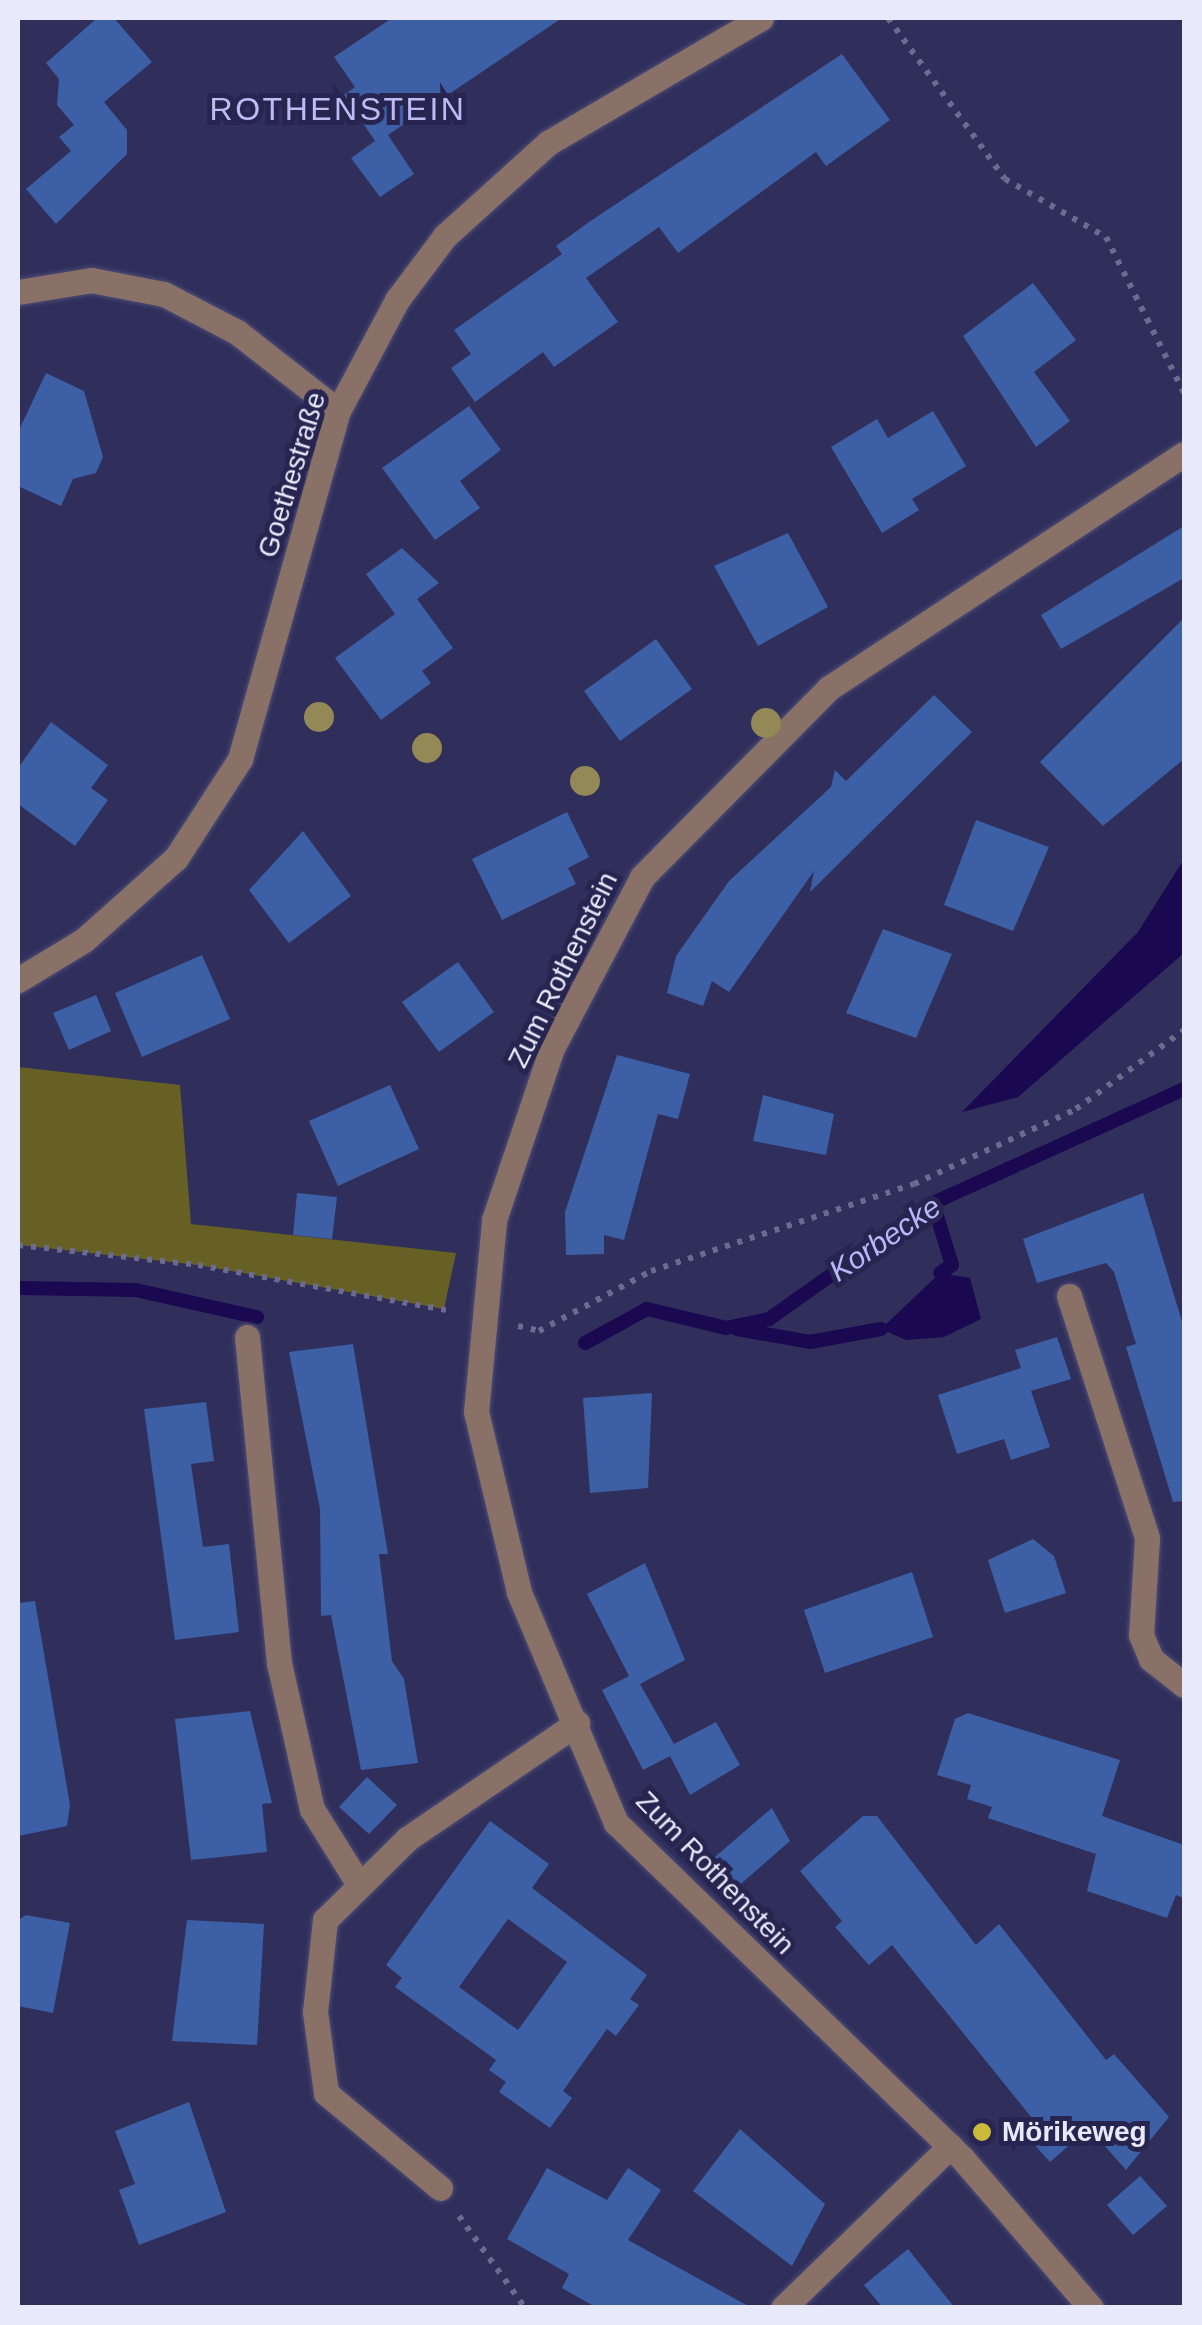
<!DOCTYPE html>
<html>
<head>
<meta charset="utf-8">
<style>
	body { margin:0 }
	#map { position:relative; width:1202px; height:2325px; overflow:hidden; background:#302f5c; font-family:Arial,sans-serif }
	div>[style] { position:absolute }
	.green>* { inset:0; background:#676024 }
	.water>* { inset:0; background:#1a0850 }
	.stream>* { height:14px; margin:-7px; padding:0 7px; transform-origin:7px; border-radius:7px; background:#1a0850 }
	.building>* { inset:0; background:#3c5fa5 }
	.path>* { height:6px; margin-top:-3px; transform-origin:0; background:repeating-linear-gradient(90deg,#6b6a8f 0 5px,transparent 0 13px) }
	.roads { filter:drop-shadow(0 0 2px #4d4d75) drop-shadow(0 0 2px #4d4d75) }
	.minor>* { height:25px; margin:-12.5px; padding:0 12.5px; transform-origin:12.5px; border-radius:12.5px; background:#8a7168 }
	.trees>* { width:30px; height:30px; margin:-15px; border-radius:50%; background:#928956 }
	.dots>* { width:28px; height:28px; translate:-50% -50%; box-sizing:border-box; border:5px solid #272550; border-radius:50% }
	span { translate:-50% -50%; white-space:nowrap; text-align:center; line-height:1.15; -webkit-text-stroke:10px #272550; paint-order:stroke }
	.street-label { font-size:28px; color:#e8e9fa }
	.poi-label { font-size:28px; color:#e8e9fa; font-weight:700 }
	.left { translate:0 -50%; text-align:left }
	.water-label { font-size:30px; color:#b6b8f8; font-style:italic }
	.quarter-label { font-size:32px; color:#babcf3; letter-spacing:2.5px }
	.frame { position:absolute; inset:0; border:20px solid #e8e9fa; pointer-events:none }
</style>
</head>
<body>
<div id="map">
	<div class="green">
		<div style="clip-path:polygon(18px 1067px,180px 1085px,191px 1224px,456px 1253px,444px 1309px,198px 1265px,18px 1245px)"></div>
	</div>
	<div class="water">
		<div style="clip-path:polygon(1184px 859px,1184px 953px,1018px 1097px,962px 1112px,1138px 932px)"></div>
		<div style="clip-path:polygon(940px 1273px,970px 1278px,981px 1319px,944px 1337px,906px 1340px,881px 1329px)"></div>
	</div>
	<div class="stream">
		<div style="left:933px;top:1203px;width:65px;rotate:73deg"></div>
		<div style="left:952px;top:1265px;width:14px;rotate:146deg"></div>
		<div style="left:18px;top:1288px;width:118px;rotate:1deg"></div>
		<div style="left:136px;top:1290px;width:124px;rotate:12.6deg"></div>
		<div style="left:737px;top:1329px;width:74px;rotate:10.1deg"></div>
		<div style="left:810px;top:1342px;width:72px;rotate:-10.4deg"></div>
		<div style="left:585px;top:1343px;width:71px;rotate:-28.7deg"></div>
		<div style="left:647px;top:1309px;width:81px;rotate:13.5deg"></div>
		<div style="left:726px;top:1328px;width:44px;rotate:-11.8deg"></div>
		<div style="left:769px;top:1319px;width:201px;rotate:-35.3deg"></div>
		<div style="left:933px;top:1203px;width:276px;rotate:-24.4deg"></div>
	</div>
	<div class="building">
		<div style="clip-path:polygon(97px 18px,114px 18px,152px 62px,104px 102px,127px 130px,127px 154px,56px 224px,26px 189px,71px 151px,59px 137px,74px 125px,57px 105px,59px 79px,46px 63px)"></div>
		<div style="clip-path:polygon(392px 18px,562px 18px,388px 135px,414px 174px,380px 197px,351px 158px,375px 141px,344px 95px,355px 87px,334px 57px)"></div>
		<div style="clip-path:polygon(842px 54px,890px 120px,826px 166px,816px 152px,678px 253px,659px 227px,586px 278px,618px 322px,554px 367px,543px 352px,475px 402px,451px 368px,471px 354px,454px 330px,562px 254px,556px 246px,589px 222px)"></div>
		<div style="clip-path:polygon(1033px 283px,1076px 340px,1034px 372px,1070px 421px,1036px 447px,963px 336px)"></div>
		<div style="clip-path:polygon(46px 373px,84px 391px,103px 457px,96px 473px,73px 479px,61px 506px,18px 486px,18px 432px)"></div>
		<div style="clip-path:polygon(469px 406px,501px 450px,460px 481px,480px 508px,435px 540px,382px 468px)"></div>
		<div style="clip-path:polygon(933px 411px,966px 466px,912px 499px,919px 510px,882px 533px,831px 447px,877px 419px,888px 438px)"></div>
		<div style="clip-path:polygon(1184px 526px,1184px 578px,1061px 649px,1041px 615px)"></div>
		<div style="clip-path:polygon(788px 533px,828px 607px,758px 646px,714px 566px)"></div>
		<div style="clip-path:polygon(402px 548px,439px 583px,417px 599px,453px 648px,422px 671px,431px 683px,381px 720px,335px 658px,395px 614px,366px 574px)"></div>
		<div style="clip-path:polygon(1184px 618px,1184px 759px,1103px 826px,1040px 762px)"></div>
		<div style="clip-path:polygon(656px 639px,692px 689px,620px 741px,584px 691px)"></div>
		<div style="clip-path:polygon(934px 695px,972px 732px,810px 892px,814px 871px,729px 992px,712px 981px,703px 1006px,667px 993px,676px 956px,729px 881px,831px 787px,835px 770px,846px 781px)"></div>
		<div style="clip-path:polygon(51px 722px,108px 765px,91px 788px,108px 800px,75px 846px,18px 804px,18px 768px)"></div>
		<div style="clip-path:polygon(567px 812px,589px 857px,568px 868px,576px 884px,502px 920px,472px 859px)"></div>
		<div style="clip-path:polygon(976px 820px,1049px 847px,1013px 931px,944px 905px)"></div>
		<div style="clip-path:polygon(303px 831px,351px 896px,289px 943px,249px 890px)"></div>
		<div style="clip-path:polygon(883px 929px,952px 954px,916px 1038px,846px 1013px)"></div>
		<div style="clip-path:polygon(202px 955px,230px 1019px,142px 1057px,115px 993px)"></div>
		<div style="clip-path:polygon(458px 962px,494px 1012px,439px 1052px,402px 1002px)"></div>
		<div style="clip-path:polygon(96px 995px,111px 1031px,69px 1050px,53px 1013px)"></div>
		<div style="clip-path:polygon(617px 1055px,690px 1074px,678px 1119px,658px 1114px,624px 1240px,604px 1235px,604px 1254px,566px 1255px,565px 1212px)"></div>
		<div style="clip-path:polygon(390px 1085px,419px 1149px,338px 1186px,309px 1121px)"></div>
		<div style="clip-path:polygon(763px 1095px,834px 1114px,826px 1155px,753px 1141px)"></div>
		<div style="clip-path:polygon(297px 1193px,337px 1197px,332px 1239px,293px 1235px)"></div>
		<div style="clip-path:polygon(1143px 1193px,1184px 1328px,1184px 1501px,1173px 1502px,1126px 1347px,1136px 1344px,1114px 1272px,1106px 1263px,1037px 1283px,1023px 1239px)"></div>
		<div style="clip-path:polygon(1057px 1337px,1071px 1379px,1031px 1391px,1050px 1447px,1011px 1460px,1004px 1439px,957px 1454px,938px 1395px,1021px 1368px,1015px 1350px)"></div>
		<div style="clip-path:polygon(353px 1344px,388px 1554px,379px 1554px,392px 1661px,404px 1679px,418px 1763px,361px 1770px,331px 1615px,321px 1616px,320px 1509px,289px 1352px)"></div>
		<div style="clip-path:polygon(652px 1393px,648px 1488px,590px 1493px,583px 1398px)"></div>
		<div style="clip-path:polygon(206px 1402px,214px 1461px,191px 1464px,203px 1547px,229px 1544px,239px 1632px,175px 1640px,144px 1409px)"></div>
		<div style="clip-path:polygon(1033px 1539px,1054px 1556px,1066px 1593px,1005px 1613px,988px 1560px)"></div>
		<div style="clip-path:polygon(645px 1563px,685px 1660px,640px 1684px,674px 1744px,716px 1722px,740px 1765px,690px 1795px,670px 1756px,643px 1770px,602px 1690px,629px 1676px,587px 1594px)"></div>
		<div style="clip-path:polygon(912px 1572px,933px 1637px,825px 1673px,804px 1610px)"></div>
		<div style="clip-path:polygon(35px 1601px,70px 1805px,67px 1826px,18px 1836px,18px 1603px)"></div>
		<div style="clip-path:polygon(250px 1711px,272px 1803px,262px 1804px,267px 1852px,191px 1860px,175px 1719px)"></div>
		<div style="clip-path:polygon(968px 1713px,1120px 1760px,1102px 1816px,1184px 1845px,1184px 1898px,1176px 1895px,1167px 1918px,1087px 1891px,1096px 1854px,988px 1818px,992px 1807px,967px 1799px,971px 1785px,937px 1775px,955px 1719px)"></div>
		<div style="clip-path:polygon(367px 1777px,397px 1805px,369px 1834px,339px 1807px)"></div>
		<div style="clip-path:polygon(772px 1808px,790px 1841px,727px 1896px,702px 1868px)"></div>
		<div style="clip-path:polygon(863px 1816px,877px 1816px,976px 1945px,999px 1924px,1106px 2060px,1114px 2054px,1169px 2117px,1126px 2170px,1089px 2128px,1050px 2162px,1024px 2133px,1036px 2123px,892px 1945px,869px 1965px,835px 1927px,842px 1921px,800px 1871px)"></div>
		<div style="clip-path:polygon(evenodd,490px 1821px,549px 1864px,532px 1888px,647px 1975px,630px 1999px,639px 2005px,616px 2036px,607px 2029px,563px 2091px,572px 2098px,550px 2128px,499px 2092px,506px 2082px,489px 2070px,496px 2060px,395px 1987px,402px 1978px,386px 1965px,490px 1821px,508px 1919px,567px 1962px,518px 2030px,459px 1987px,508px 1919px)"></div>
		<div style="clip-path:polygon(26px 1915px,70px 1923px,53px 2013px,18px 2006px,18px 1920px)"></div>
		<div style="clip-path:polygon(187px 1920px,264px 1924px,257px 2045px,172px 2041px)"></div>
		<div style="clip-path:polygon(189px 2102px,226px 2212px,139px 2245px,119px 2190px,135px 2184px,115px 2131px)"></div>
		<div style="clip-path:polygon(740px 2129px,825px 2204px,792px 2266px,693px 2191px)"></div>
		<div style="clip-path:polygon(547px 2168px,607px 2200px,628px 2168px,661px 2190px,628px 2240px,752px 2308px,597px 2308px,562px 2288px,569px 2274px,507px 2239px)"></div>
		<div style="clip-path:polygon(1140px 2176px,1167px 2206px,1133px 2235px,1107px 2205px)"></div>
		<div style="clip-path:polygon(908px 2249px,955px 2308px,883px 2308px,864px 2285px)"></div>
	</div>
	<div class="path">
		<div style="left:888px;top:18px;width:199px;rotate:54deg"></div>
		<div style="left:1005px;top:179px;width:116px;rotate:29.9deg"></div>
		<div style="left:1106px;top:237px;width:174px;rotate:63.4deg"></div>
		<div style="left:18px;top:1245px;width:181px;rotate:6.3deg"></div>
		<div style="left:198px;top:1265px;width:258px;rotate:10.3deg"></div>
		<div style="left:518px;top:1326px;width:22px;rotate:13deg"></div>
		<div style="left:539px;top:1331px;width:127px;rotate:-28.2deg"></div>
		<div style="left:651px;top:1271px;width:277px;rotate:-18.3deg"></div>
		<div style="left:914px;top:1184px;width:179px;rotate:-24.8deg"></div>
		<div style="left:1076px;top:1109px;width:134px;rotate:-36.2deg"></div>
		<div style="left:459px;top:2216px;width:113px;rotate:54.3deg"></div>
	</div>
	<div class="roads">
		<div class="minor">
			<div style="left:18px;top:292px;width:74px;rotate:-9.3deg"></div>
			<div style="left:91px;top:280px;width:74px;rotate:10.9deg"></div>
			<div style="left:164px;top:294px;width:82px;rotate:27.5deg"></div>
			<div style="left:237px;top:332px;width:128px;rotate:38deg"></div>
			<div style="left:18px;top:980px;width:77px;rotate:-31.2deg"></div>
			<div style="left:84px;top:940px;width:123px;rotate:-41.7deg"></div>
			<div style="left:176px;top:858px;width:118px;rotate:-57.1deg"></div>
			<div style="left:240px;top:759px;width:362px;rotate:-74.3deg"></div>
			<div style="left:338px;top:411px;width:126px;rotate:-62deg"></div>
			<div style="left:397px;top:300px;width:80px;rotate:-53.1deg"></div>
			<div style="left:445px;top:236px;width:139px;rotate:-42.1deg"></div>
			<div style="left:548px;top:143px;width:247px;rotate:-30.4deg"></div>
			<div style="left:1069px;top:1296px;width:254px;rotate:72.1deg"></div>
			<div style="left:1147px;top:1538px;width:97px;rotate:93.5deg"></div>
			<div style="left:1141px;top:1635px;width:26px;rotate:67deg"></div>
			<div style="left:1151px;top:1659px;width:42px;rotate:38.2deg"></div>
			<div style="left:247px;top:1337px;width:328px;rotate:84.4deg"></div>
			<div style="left:279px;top:1663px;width:150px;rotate:77.3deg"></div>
			<div style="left:312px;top:1809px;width:87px;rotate:58.1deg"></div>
			<div style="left:440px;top:2188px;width:148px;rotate:-140.2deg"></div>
			<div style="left:326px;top:2093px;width:82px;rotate:-97.7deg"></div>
			<div style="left:315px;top:2012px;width:93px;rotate:-83.8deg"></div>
			<div style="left:325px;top:1920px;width:115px;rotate:-44.6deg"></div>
			<div style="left:407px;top:1839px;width:206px;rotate:-34.3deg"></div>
			<div style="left:783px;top:2308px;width:233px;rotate:-44.1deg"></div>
			<div style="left:1091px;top:2308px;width:198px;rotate:-130.7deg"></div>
			<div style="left:962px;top:2158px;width:482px;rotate:-135.9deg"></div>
			<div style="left:616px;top:1823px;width:251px;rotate:-112.8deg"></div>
			<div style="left:519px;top:1592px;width:185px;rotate:-103.4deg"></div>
			<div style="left:476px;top:1412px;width:193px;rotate:-84.6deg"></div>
			<div style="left:494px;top:1220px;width:182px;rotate:-71.4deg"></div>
			<div style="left:552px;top:1048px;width:193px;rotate:-62.2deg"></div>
			<div style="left:642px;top:877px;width:266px;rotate:-45.3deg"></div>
			<div style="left:829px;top:688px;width:425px;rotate:-33.4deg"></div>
		</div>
	</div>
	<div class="trees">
		<div style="left:319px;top:717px"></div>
		<div style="left:766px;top:723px"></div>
		<div style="left:427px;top:748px"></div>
		<div style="left:585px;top:781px"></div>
	</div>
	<div class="dots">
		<div style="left:982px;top:2132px;background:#c9ba3a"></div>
	</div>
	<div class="street-label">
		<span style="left:292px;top:475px;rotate:-73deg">Goethestraße</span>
		<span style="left:563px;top:970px;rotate:-64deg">Zum Rothenstein</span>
		<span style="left:715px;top:1873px;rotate:46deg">Zum Rothenstein</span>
	</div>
	<div class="poi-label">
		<span class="left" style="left:1002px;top:2132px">Mörikeweg</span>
	</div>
	<div class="water-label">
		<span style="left:885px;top:1239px;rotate:-34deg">Korbecke</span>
	</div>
	<div class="quarter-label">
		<span style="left:338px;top:109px">ROTHENSTEIN</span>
	</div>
	<div class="frame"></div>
</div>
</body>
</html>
